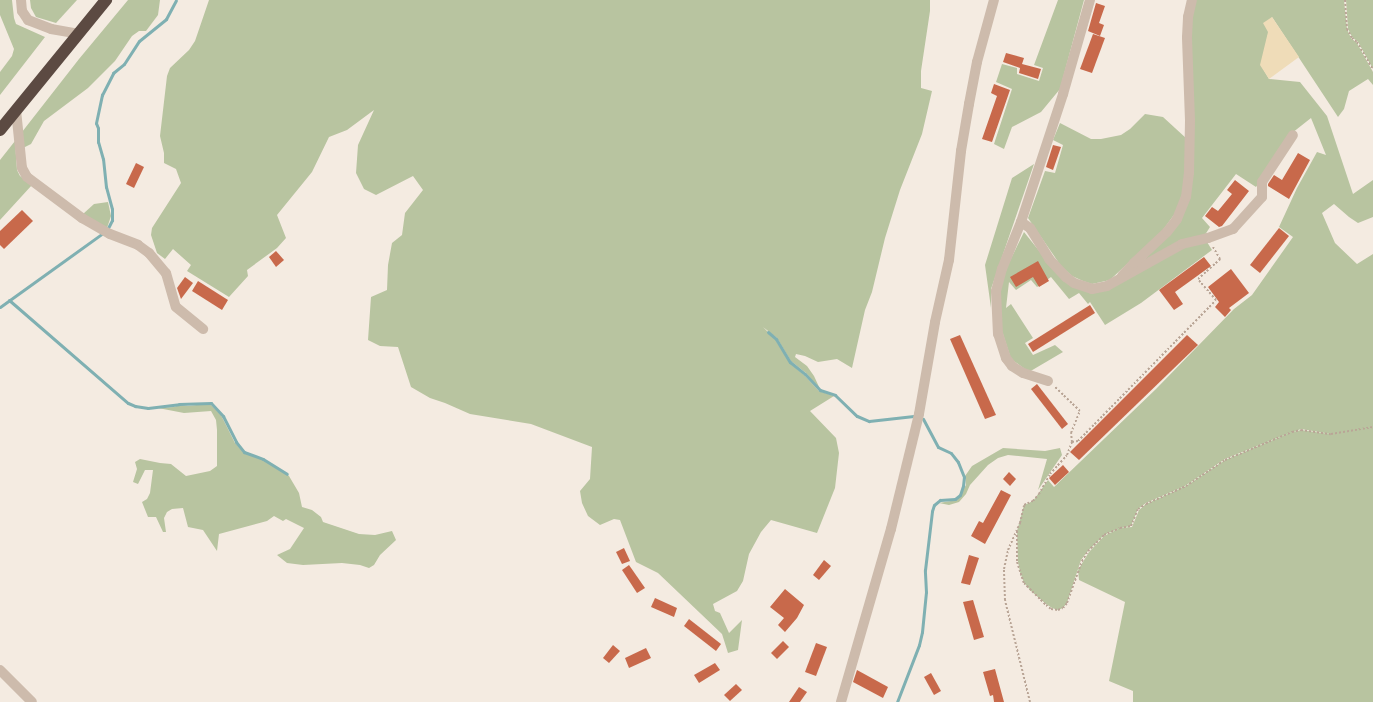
<!DOCTYPE html>
<html>
<head>
<meta charset="utf-8">
<style>
	body { margin:0 }
	#map { position:relative; width:1373px; height:702px; overflow:hidden; background:#f4ebe1; font-family:Quicksand,sans-serif }
	div>[style] { position:absolute }
	.green>* { inset:0; background:#b8c4a0 }
	.sand>* { inset:0; background:#efdcb8 }
	.stream>* { height:3px; margin:-1.5px; padding:0 1.5px; transform-origin:1.5px; border-radius:1.5px; background:#7fb0b2 }
	.building>* { inset:0; background:#c8694b }
	.path>* { height:2px; margin-top:-1px; transform-origin:0; background:repeating-linear-gradient(90deg,#b9a596 0 2px,transparent 0 4px) }
	.minor>* { height:10px; margin:-5px; padding:0 5px; transform-origin:5px; border-radius:5px; background:#cdbbac }
	.highway>* { height:12px; margin:-6px; padding:0 6px; transform-origin:6px; border-radius:6px; background:#5c4a42 }
	span { translate:-50% -50%; white-space:nowrap; text-align:center; line-height:1.15; -webkit-text-stroke:3px #fbf5ee; paint-order:stroke }
</style>
</head>
<body>
<div id="map">
	<div class="green">
		<div style="clip-path:polygon(0 0,12px 0,14px 18px,16px 24px,45px 37px,0 95px,0 72px,12px 56px,14px 49px,0 15px)"></div>
		<div style="clip-path:polygon(30px 0,77px 0,56px 23px,36px 17px,31px 8px)"></div>
		<div style="clip-path:polygon(128px 0,160px 0,158px 15px,146px 31px,139px 31px,132px 36px,115px 61px,88px 88px,44px 121px,31px 144px,23px 148px,22px 132px,79px 59px)"></div>
		<div style="clip-path:polygon(209px 0,930px 0,930px 11px,921px 71px,921px 88px,932px 91px,922px 134px,900px 190px,885px 238px,872px 292px,865px 310px,852px 368px,837px 359px,818px 362px,805px 356px,796px 354px,795px 357px,807px 366px,814px 376px,820px 389px,806px 373px,791px 361px,777px 338px,763px 327px,775px 339px,790px 363px,804px 375px,819px 391px,834px 396px,810px 411px,836px 438px,839px 453px,835px 488px,817px 533px,771px 520px,761px 532px,749px 554px,743px 581px,737px 591px,713px 604px,715px 611px,720px 613px,729px 633px,742px 620px,738px 650px,728px 653px,722px 634px,658px 573px,636px 562px,620px 520px,614px 519px,600px 525px,588px 516px,582px 503px,580px 491px,590px 479px,592px 447px,531px 424px,470px 414px,445px 403px,430px 398px,411px 387px,398px 347px,380px 346px,368px 340px,371px 297px,387px 290px,388px 265px,392px 243px,402px 235px,405px 213px,423px 190px,413px 176px,376px 195px,364px 189px,356px 173px,358px 145px,374px 110px,347px 130px,329px 137px,312px 172px,277px 215px,286px 238px,277px 248px,247px 270px,248px 276px,229px 297px,187px 271px,191px 265px,173px 249px,165px 259px,157px 253px,151px 235px,152px 228px,181px 183px,176px 169px,164px 163px,164px 153px,160px 136px,167px 76px,170px 68px,189px 50px,195px 41px)"></div>
		<div style="clip-path:polygon(1058px 0,1084px 0,1060px 89px,1041px 112px,1012px 127px,1004px 149px,994px 144px,1012px 89px,996px 82px,1002px 64px,1017px 68px,1017px 74px,1039px 81px,1043px 68px,1034px 65px)"></div>
		<div style="clip-path:polygon(1194px 0,1344px 0,1347px 29px,1351px 38px,1357px 43px,1373px 72px,1373px 85px,1368px 79px,1349px 91px,1344px 109px,1338px 117px,1272px 17px,1261px 65px,1269px 79px,1300px 82px,1327px 116px,1353px 194px,1373px 180px,1373px 217px,1358px 223px,1349px 217px,1334px 204px,1322px 213px,1335px 243px,1357px 264px,1373px 254px,1373px 427px,1331px 434px,1301px 429px,1293px 432px,1301px 430px,1330px 434px,1373px 427px,1373px 702px,1133px 702px,1133px 691px,1109px 681px,1125px 602px,1079px 580px,1078px 570px,1089px 552px,1104px 536px,1120px 528px,1132px 527px,1139px 510px,1146px 504px,1186px 486px,1225px 460px,1292px 432px,1225px 459px,1185px 486px,1146px 503px,1138px 509px,1131px 526px,1120px 528px,1104px 535px,1088px 551px,1081px 560px,1067px 603px,1063px 608px,1058px 610px,1052px 608px,1046px 604px,1032px 592px,1024px 583px,1020px 572px,1018px 562px,1017px 531px,1024px 505px,1033px 501px,1048px 480px,1054px 487px,1156px 389px,1234px 309px,1252px 295px,1293px 237px,1279px 227px,1297px 188px,1317px 152px,1326px 155px,1311px 118px,1292px 133px,1265px 175px,1256px 187px,1236px 174px,1202px 218px,1210px 227px,1203px 238px,1138px 268px,1159px 242px,1188px 199px,1188px 35px)"></div>
		<div style="clip-path:polygon(1346px 0,1373px 0,1373px 69px,1358px 42px,1352px 37px,1348px 29px)"></div>
		<div style="clip-path:polygon(1145px 114px,1163px 117px,1187px 139px,1186px 183px,1176px 212px,1163px 230px,1110px 280px,1092px 284px,1083px 281px,1072px 276px,1061px 266px,1028px 218px,1045px 171px,1055px 173px,1063px 145px,1053px 140px,1060px 123px,1091px 139px,1101px 139px,1121px 135px,1130px 129px)"></div>
		<div style="clip-path:polygon(15px 141px,17px 170px,20px 176px,32px 185px,0 220px,0 160px)"></div>
		<div style="clip-path:polygon(1034px 164px,991px 289px,991px 308px,985px 265px,1012px 178px)"></div>
		<div style="clip-path:polygon(108px 202px,111px 216px,107px 228px,83px 214px,94px 204px)"></div>
		<div style="clip-path:polygon(1024px 232px,1048px 262px,1093px 291px,1184px 246px,1207px 242px,1212px 250px,1141px 303px,1105px 325px,1090px 302px,1088px 304px,1079px 293px,1069px 299px,1051px 277px,1037px 287px,1031px 280px,1016px 290px,1009px 282px,1006px 308px,1011px 304px,1033px 338px,1025px 343px,1033px 355px,1055px 345px,1063px 352px,1029px 372px,1011px 359px,1002px 331px,999px 310px,1002px 277px)"></div>
		<div style="clip-path:polygon(205px 404px,210px 404px,221px 415px,235px 443px,244px 453px,264px 460px,289px 476px,299px 493px,302px 507px,312px 510px,321px 517px,323px 522px,359px 534px,375px 535px,392px 531px,396px 540px,380px 555px,374px 565px,369px 568px,360px 565px,342px 563px,303px 565px,287px 563px,277px 555px,290px 549px,304px 528px,286px 519px,283px 521px,274px 516px,267px 521px,219px 534px,217px 551px,203px 530px,188px 527px,183px 508px,172px 509px,167px 512px,164px 518px,166px 532px,163px 532px,156px 517px,148px 517px,142px 502px,147px 499px,150px 493px,153px 470px,145px 470px,138px 484px,133px 482px,137px 469px,135px 462px,140px 459px,160px 463px,171px 464px,186px 476px,210px 471px,217px 466px,217px 430px,216px 420px,211px 411px,184px 413px,158px 408px,174px 407px,179px 405px,188px 406px)"></div>
		<div style="clip-path:polygon(1003px 448px,1045px 451px,1060px 448px,1062px 455px,1038px 490px,1047px 459px,1008px 455px,998px 458px,988px 465px,970px 485px,966px 494px,959px 502px,949px 505px,939px 503px,957px 500px,966px 485px,965px 476px,972px 466px)"></div>
	</div>
	<div class="sand">
		<div style="clip-path:polygon(1272px 17px,1299px 57px,1269px 79px,1260px 65px,1268px 32px,1263px 23px)"></div>
	</div>
	<div class="stream">
		<div style="left:108px;top:228px;width:9px;rotate:-63deg"></div>
		<div style="left:112px;top:220px;width:11px;rotate:-90deg"></div>
		<div style="left:112px;top:209px;width:23px;rotate:-105deg"></div>
		<div style="left:106px;top:187px;width:28px;rotate:-96deg"></div>
		<div style="left:103px;top:159px;width:18px;rotate:-106deg"></div>
		<div style="left:98px;top:142px;width:14px;rotate:-90deg"></div>
		<div style="left:98px;top:128px;width:5px;rotate:-112deg"></div>
		<div style="left:96px;top:123px;width:29px;rotate:-78deg"></div>
		<div style="left:102px;top:95px;width:25px;rotate:-63deg"></div>
		<div style="left:113px;top:73px;width:14px;rotate:-39deg"></div>
		<div style="left:124px;top:64px;width:27px;rotate:-57deg"></div>
		<div style="left:139px;top:41px;width:35px;rotate:-39deg"></div>
		<div style="left:166px;top:19px;width:21px;rotate:-62deg"></div>
		<div style="left:9px;top:300px;width:157px;rotate:40.9deg"></div>
		<div style="left:128px;top:403px;width:8px;rotate:23deg"></div>
		<div style="left:135px;top:406px;width:13px;rotate:9deg"></div>
		<div style="left:148px;top:408px;width:31px;rotate:-7deg"></div>
		<div style="left:179px;top:404px;width:32px;rotate:-2deg"></div>
		<div style="left:211px;top:403px;width:18px;rotate:47deg"></div>
		<div style="left:223px;top:416px;width:29px;rotate:63deg"></div>
		<div style="left:236px;top:442px;width:13px;rotate:51deg"></div>
		<div style="left:244px;top:452px;width:20px;rotate:20deg"></div>
		<div style="left:263px;top:459px;width:28px;rotate:32deg"></div>
		<div style="left:0;top:307px;width:127px;rotate:-35.7deg"></div>
		<div style="left:768px;top:332px;width:11px;rotate:41deg"></div>
		<div style="left:776px;top:339px;width:27px;rotate:59deg"></div>
		<div style="left:790px;top:362px;width:19px;rotate:39deg"></div>
		<div style="left:805px;top:374px;width:22px;rotate:47deg"></div>
		<div style="left:820px;top:390px;width:16px;rotate:18deg"></div>
		<div style="left:835px;top:395px;width:30px;rotate:44deg"></div>
		<div style="left:857px;top:416px;width:13px;rotate:23deg"></div>
		<div style="left:869px;top:421px;width:45px;rotate:-6.3deg"></div>
		<div style="left:897px;top:702px;width:61px;rotate:-68.9deg"></div>
		<div style="left:919px;top:645px;width:13px;rotate:-77deg"></div>
		<div style="left:922px;top:632px;width:40px;rotate:-84.3deg"></div>
		<div style="left:926px;top:592px;width:22px;rotate:-93deg"></div>
		<div style="left:925px;top:570px;width:59px;rotate:-83.2deg"></div>
		<div style="left:932px;top:511px;width:6px;rotate:-72deg"></div>
		<div style="left:934px;top:505px;width:8px;rotate:-40deg"></div>
		<div style="left:940px;top:500px;width:15px;rotate:-4deg"></div>
		<div style="left:955px;top:499px;width:6px;rotate:-39deg"></div>
		<div style="left:960px;top:495px;width:9px;rotate:-72deg"></div>
		<div style="left:963px;top:486px;width:9px;rotate:-84deg"></div>
		<div style="left:964px;top:477px;width:16px;rotate:-112deg"></div>
		<div style="left:958px;top:462px;width:11px;rotate:-128deg"></div>
		<div style="left:951px;top:453px;width:14px;rotate:-155deg"></div>
		<div style="left:938px;top:447px;width:32px;rotate:-118deg"></div>
	</div>
	<div class="building">
		<div style="clip-path:polygon(1096px 3px,1105px 6px,1099px 23px,1104px 25px,1100px 36px,1088px 31px)"></div>
		<div style="clip-path:polygon(1093px 34px,1105px 38px,1092px 73px,1080px 69px)"></div>
		<div style="clip-path:polygon(1006px 53px,1024px 58px,1022px 64px,1041px 69px,1038px 79px,1019px 73px,1020px 68px,1003px 62px)"></div>
		<div style="clip-path:polygon(994px 84px,1010px 90px,992px 142px,982px 139px,997px 96px,991px 93px)"></div>
		<div style="clip-path:polygon(1053px 145px,1061px 147px,1053px 170px,1046px 167px)"></div>
		<div style="clip-path:polygon(1298px 153px,1310px 160px,1289px 199px,1268px 186px,1268px 184px,1274px 175px,1282px 180px)"></div>
		<div style="clip-path:polygon(136px 163px,144px 167px,134px 188px,126px 184px)"></div>
		<div style="clip-path:polygon(1235px 180px,1249px 191px,1222px 226px,1219px 227px,1205px 216px,1212px 207px,1218px 211px,1232px 194px,1227px 190px)"></div>
		<div style="clip-path:polygon(22px 210px,33px 221px,4px 249px,0 245px,0 231px)"></div>
		<div style="clip-path:polygon(1279px 228px,1289px 236px,1260px 273px,1250px 265px)"></div>
		<div style="clip-path:polygon(276px 251px,284px 260px,276px 267px,269px 257px)"></div>
		<div style="clip-path:polygon(1204px 257px,1211px 266px,1175px 292px,1183px 304px,1174px 310px,1159px 290px)"></div>
		<div style="clip-path:polygon(1038px 261px,1049px 281px,1039px 287px,1033px 277px,1016px 287px,1010px 277px)"></div>
		<div style="clip-path:polygon(1231px 269px,1249px 293px,1229px 308px,1231px 310px,1225px 317px,1215px 307px,1219px 302px,1208px 287px)"></div>
		<div style="clip-path:polygon(185px 277px,193px 283px,181px 299px,177px 288px)"></div>
		<div style="clip-path:polygon(198px 281px,228px 300px,222px 310px,192px 291px)"></div>
		<div style="clip-path:polygon(1090px 305px,1095px 313px,1033px 352px,1028px 344px)"></div>
		<div style="clip-path:polygon(960px 335px,996px 415px,985px 419px,950px 339px)"></div>
		<div style="clip-path:polygon(1187px 335px,1198px 345px,1079px 460px,1070px 452px)"></div>
		<div style="clip-path:polygon(1037px 384px,1068px 424px,1062px 429px,1031px 389px)"></div>
		<div style="clip-path:polygon(1063px 465px,1069px 472px,1055px 485px,1049px 478px)"></div>
		<div style="clip-path:polygon(1009px 472px,1016px 479px,1010px 486px,1003px 479px)"></div>
		<div style="clip-path:polygon(1001px 490px,1011px 495px,985px 544px,971px 536px,979px 521px,983px 523px)"></div>
		<div style="clip-path:polygon(624px 548px,630px 561px,622px 564px,616px 552px)"></div>
		<div style="clip-path:polygon(969px 555px,979px 558px,970px 585px,961px 583px)"></div>
		<div style="clip-path:polygon(824px 560px,831px 566px,819px 580px,813px 575px)"></div>
		<div style="clip-path:polygon(629px 565px,645px 588px,637px 593px,622px 570px)"></div>
		<div style="clip-path:polygon(785px 589px,804px 605px,797px 618px,785px 632px,778px 625px,784px 618px,770px 607px)"></div>
		<div style="clip-path:polygon(655px 598px,677px 608px,674px 617px,651px 607px)"></div>
		<div style="clip-path:polygon(973px 600px,984px 637px,974px 640px,963px 602px)"></div>
		<div style="clip-path:polygon(689px 619px,721px 644px,716px 651px,684px 626px)"></div>
		<div style="clip-path:polygon(783px 641px,789px 647px,777px 659px,771px 653px)"></div>
		<div style="clip-path:polygon(816px 643px,827px 647px,816px 676px,805px 672px)"></div>
		<div style="clip-path:polygon(613px 645px,620px 651px,609px 663px,603px 658px)"></div>
		<div style="clip-path:polygon(646px 648px,651px 658px,629px 668px,625px 658px)"></div>
		<div style="clip-path:polygon(715px 663px,720px 670px,699px 683px,694px 675px)"></div>
		<div style="clip-path:polygon(995px 669px,1004px 702px,994px 702px,993px 695px,990px 696px,983px 672px)"></div>
		<div style="clip-path:polygon(857px 670px,888px 687px,883px 698px,853px 682px)"></div>
		<div style="clip-path:polygon(931px 673px,941px 691px,934px 695px,924px 677px)"></div>
		<div style="clip-path:polygon(736px 684px,742px 690px,730px 701px,724px 695px)"></div>
		<div style="clip-path:polygon(799px 687px,807px 692px,800px 702px,789px 702px)"></div>
	</div>
	<div class="path">
		<div style="left:1345px;top:0;width:29px;rotate:86deg"></div>
		<div style="left:1347px;top:29px;width:10px;rotate:61deg"></div>
		<div style="left:1352px;top:38px;width:6px;rotate:39deg"></div>
		<div style="left:1357px;top:42px;width:32px;rotate:60deg"></div>
		<div style="left:1072px;top:442px;width:6px;rotate:-9deg"></div>
		<div style="left:1078px;top:441px;width:197px;rotate:-45.6deg"></div>
		<div style="left:1216px;top:300px;width:28px;rotate:-131deg"></div>
		<div style="left:1198px;top:279px;width:30px;rotate:-42deg"></div>
		<div style="left:1220px;top:259px;width:14px;rotate:-120deg"></div>
		<div style="left:1017px;top:531px;width:31px;rotate:90deg"></div>
		<div style="left:1017px;top:562px;width:22px;rotate:72deg"></div>
		<div style="left:1024px;top:583px;width:31px;rotate:45deg"></div>
		<div style="left:1046px;top:605px;width:6px;rotate:39deg"></div>
		<div style="left:1051px;top:609px;width:7px;rotate:8deg"></div>
		<div style="left:1058px;top:610px;width:5px;rotate:-22deg"></div>
		<div style="left:1063px;top:608px;width:6px;rotate:-51deg"></div>
		<div style="left:1067px;top:603px;width:45px;rotate:-70.3deg"></div>
		<div style="left:1082px;top:561px;width:12px;rotate:-59deg"></div>
		<div style="left:1088px;top:551px;width:23px;rotate:-45deg"></div>
		<div style="left:1104px;top:535px;width:17px;rotate:-24deg"></div>
		<div style="left:1120px;top:528px;width:11px;rotate:-10deg"></div>
		<div style="left:1131px;top:526px;width:18px;rotate:-68deg"></div>
		<div style="left:1138px;top:509px;width:9px;rotate:-32deg"></div>
		<div style="left:1146px;top:504px;width:44px;rotate:-24.2deg"></div>
		<div style="left:1186px;top:486px;width:47px;rotate:-33.7deg"></div>
		<div style="left:1225px;top:460px;width:73px;rotate:-22.7deg"></div>
		<div style="left:1292px;top:432px;width:9px;rotate:-13deg"></div>
		<div style="left:1301px;top:430px;width:30px;rotate:8deg"></div>
		<div style="left:1331px;top:434px;width:43px;rotate:-9.5deg"></div>
		<div style="left:1030px;top:702px;width:105px;rotate:-103.8deg"></div>
		<div style="left:1005px;top:600px;width:31px;rotate:-92deg"></div>
		<div style="left:1004px;top:569px;width:19px;rotate:-78deg"></div>
		<div style="left:1008px;top:550px;width:30px;rotate:-66deg"></div>
		<div style="left:1020px;top:523px;width:18px;rotate:-77deg"></div>
		<div style="left:1024px;top:505px;width:10px;rotate:-24deg"></div>
		<div style="left:1033px;top:501px;width:9px;rotate:-49deg"></div>
		<div style="left:1039px;top:494px;width:23px;rotate:-61deg"></div>
		<div style="left:1050px;top:474px;width:25px;rotate:-48deg"></div>
		<div style="left:1067px;top:455px;width:14px;rotate:-69deg"></div>
		<div style="left:1072px;top:442px;width:9px;rotate:-96deg"></div>
		<div style="left:1071px;top:433px;width:24px;rotate:-68deg"></div>
		<div style="left:1080px;top:411px;width:35px;rotate:-136deg"></div>
	</div>
	<div class="minor">
		<div style="left:21px;top:0;width:11px;rotate:85deg"></div>
		<div style="left:22px;top:11px;width:11px;rotate:56deg"></div>
		<div style="left:28px;top:20px;width:25px;rotate:21deg"></div>
		<div style="left:51px;top:29px;width:27px;rotate:10deg"></div>
		<div style="left:16px;top:110px;width:58px;rotate:84.1deg"></div>
		<div style="left:22px;top:168px;width:10px;rotate:61deg"></div>
		<div style="left:27px;top:177px;width:69px;rotate:36.7deg"></div>
		<div style="left:82px;top:218px;width:32px;rotate:30deg"></div>
		<div style="left:110px;top:234px;width:30px;rotate:21deg"></div>
		<div style="left:138px;top:245px;width:14px;rotate:36deg"></div>
		<div style="left:149px;top:253px;width:26px;rotate:50deg"></div>
		<div style="left:166px;top:273px;width:35px;rotate:74deg"></div>
		<div style="left:176px;top:307px;width:35px;rotate:39deg"></div>
		<div style="left:1021px;top:222px;width:11px;rotate:34deg"></div>
		<div style="left:1030px;top:228px;width:36px;rotate:58deg"></div>
		<div style="left:1049px;top:259px;width:25px;rotate:47deg"></div>
		<div style="left:1066px;top:277px;width:10px;rotate:37deg"></div>
		<div style="left:1074px;top:283px;width:19px;rotate:18deg"></div>
		<div style="left:1092px;top:289px;width:15px;rotate:-11deg"></div>
		<div style="left:1107px;top:286px;width:86px;rotate:-29.2deg"></div>
		<div style="left:1182px;top:244px;width:27px;rotate:-13deg"></div>
		<div style="left:1208px;top:238px;width:27px;rotate:-20deg"></div>
		<div style="left:1233px;top:229px;width:43px;rotate:-47.8deg"></div>
		<div style="left:1262px;top:197px;width:15px;rotate:-90deg"></div>
		<div style="left:1262px;top:182px;width:56px;rotate:-56.6deg"></div>
		<div style="left:1122px;top:276px;width:18px;rotate:-47deg"></div>
		<div style="left:1134px;top:263px;width:45px;rotate:-43.2deg"></div>
		<div style="left:1167px;top:232px;width:16px;rotate:-52deg"></div>
		<div style="left:1177px;top:219px;width:24px;rotate:-68deg"></div>
		<div style="left:1186px;top:197px;width:24px;rotate:-83deg"></div>
		<div style="left:1189px;top:173px;width:53px;rotate:-88.9deg"></div>
		<div style="left:1190px;top:120px;width:83px;rotate:-92.1deg"></div>
		<div style="left:1187px;top:37px;width:20px;rotate:-87deg"></div>
		<div style="left:1188px;top:17px;width:17px;rotate:-77deg"></div>
		<div style="left:1048px;top:381px;width:26px;rotate:-162deg"></div>
		<div style="left:1023px;top:373px;width:13px;rotate:-148deg"></div>
		<div style="left:1012px;top:366px;width:10px;rotate:-127deg"></div>
		<div style="left:1006px;top:358px;width:25px;rotate:-108deg"></div>
		<div style="left:998px;top:334px;width:43px;rotate:-92.7deg"></div>
		<div style="left:996px;top:291px;width:23px;rotate:-75deg"></div>
		<div style="left:1002px;top:269px;width:51px;rotate:-68deg"></div>
		<div style="left:1021px;top:222px;width:135px;rotate:-71.8deg"></div>
		<div style="left:1063px;top:94px;width:98px;rotate:-74deg"></div>
		<div style="left:0;top:670px;width:45px;rotate:45deg"></div>
		<div style="left:841px;top:702px;width:180px;rotate:-73.9deg"></div>
		<div style="left:891px;top:529px;width:118px;rotate:-76.3deg"></div>
		<div style="left:919px;top:414px;width:93px;rotate:-80.1deg"></div>
		<div style="left:935px;top:322px;width:64px;rotate:-77.3deg"></div>
		<div style="left:949px;top:260px;width:110px;rotate:-83.7deg"></div>
		<div style="left:961px;top:151px;width:48px;rotate:-80.3deg"></div>
		<div style="left:969px;top:104px;width:43px;rotate:-79.2deg"></div>
		<div style="left:977px;top:62px;width:64px;rotate:-74.7deg"></div>
	</div>
	<div class="highway">
		<div style="left:0;top:130px;width:168px;rotate:-50.8deg"></div>
	</div>
</div>
</body>
</html>
